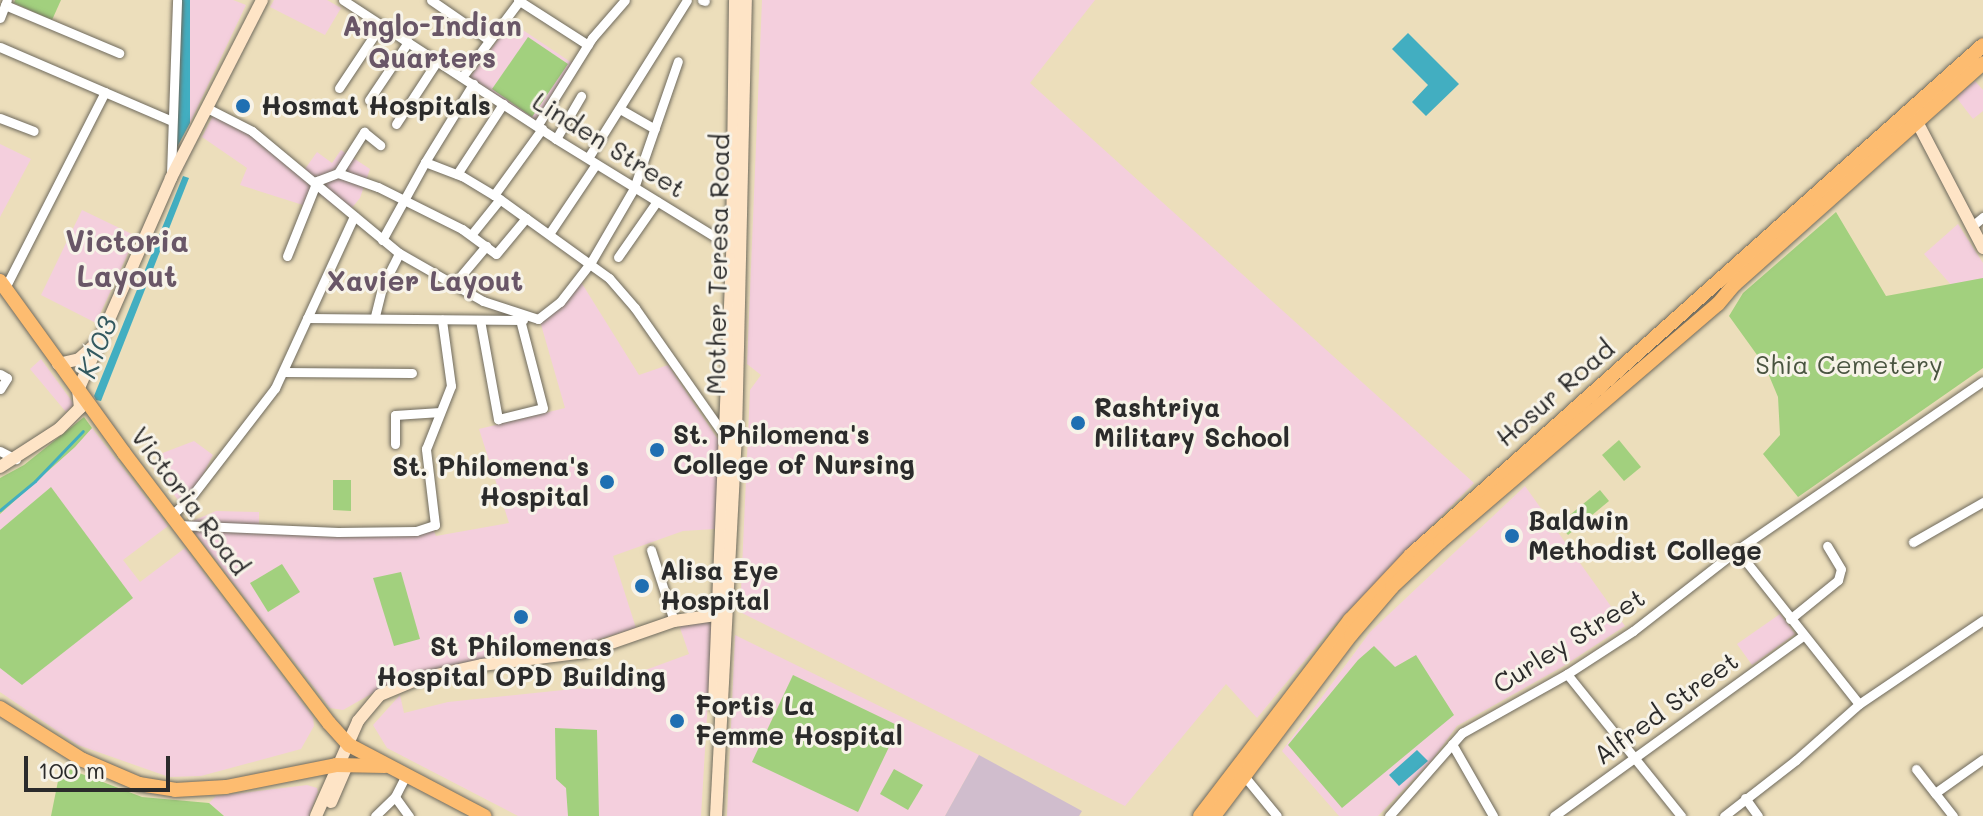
<!DOCTYPE html>
<html>
<head>
<meta charset="utf-8">
<style>
	body { margin:0 }
	#map { position:relative; width:1983px; height:816px; overflow:hidden; background:#ecdebb; font-family:Mali,sans-serif }
	div>[style] { position:absolute }
	.built>* { inset:0; background:#f4cfdd }
	.industrial>* { inset:0; background:#d0bdcd }
	.green>* { inset:0; background:#a2d07e }
	.water>* { inset:0; background:#42aec1 }
	.stream>* { height:3px; margin:-1.5px; padding:0 1.5px; transform-origin:1.5px; border-radius:1.5px; background:#42aec1 }
	.roads { filter:drop-shadow(0 0 2px #6f6a5d) drop-shadow(0 0 2px #6f6a5d) }
	.street>* { height:9px; margin:-4.5px; padding:0 4.5px; transform-origin:4.5px; border-radius:4.5px; background:#fff }
	.secondary>* { height:12px; margin:-6px; padding:0 6px; transform-origin:6px; border-radius:6px; background:#fee4c6 }
	.primary>* { height:14px; margin:-7px; padding:0 7px; transform-origin:7px; border-radius:7px; background:#fdbc70 }
	.dots>* { width:22px; height:22px; translate:-50% -50%; box-sizing:border-box; border:4px solid #f7f3e8; border-radius:50% }
	span { translate:-50% -50%; white-space:nowrap; text-align:center; line-height:1.15; -webkit-text-stroke:6px #f7f3e8; paint-order:stroke }
	.poi-label { font-size:26px; color:#2b2b2b; font-weight:700 }
	.left { translate:0 -50%; text-align:left }
	.right { translate:-100% -50%; text-align:right }
	.street-label { font-size:26px; color:#2b2b2b }
	.park-label { font-size:26px; color:#495440 }
	.neighbourhood-label { font-size:28px; color:#695667; font-weight:700 }
	.water-label { font-size:28px; color:#335960; font-style:italic }
	.quarter-label { font-size:30px; color:#695667; font-weight:700 }
	.scale { position:absolute; left:24px; top:756px; width:146px; height:36px; box-sizing:border-box; border:4px solid #2b2b2b; border-top:0; padding-left:10px; font-size:24px; line-height:28px; white-space:nowrap; color:#2b2b2b; -webkit-text-stroke:6px #f7f3e8; paint-order:stroke }
</style>
</head>
<body>
<div id="map">
	<div class="built">
		<div style="clip-path:polygon(190px 0,233px 0,246px 5px,190px 123px)"></div>
		<div style="clip-path:polygon(274px 0,327px 0,341px 8px,325px 35px,270px 7px)"></div>
		<div style="clip-path:polygon(762px 0,1095px 0,1030px 83px,1474px 483px,1336px 623px,1257px 718px,1226px 684px,1125px 806px,740px 612px,750px 390px,761px 375px,747px 364px)"></div>
		<div style="clip-path:polygon(511px 22px,572px 63px,535px 121px,470px 77px)"></div>
		<div style="clip-path:polygon(1975px 81px,1983px 90px,1983px 111px,1973px 119px,1956px 97px)"></div>
		<div style="clip-path:polygon(216px 110px,305px 169px,317px 152px,332px 163px,341px 150px,370px 169px,360px 198px,346px 215px,314px 190px,306px 206px,240px 185px,247px 168px,202px 137px)"></div>
		<div style="clip-path:polygon(0 144px,31px 159px,0 217px)"></div>
		<div style="clip-path:polygon(82px 210px,136px 236px,96px 323px,41px 295px)"></div>
		<div style="clip-path:polygon(1958px 224px,1983px 263px,1983px 278px,1952px 286px,1924px 254px)"></div>
		<div style="clip-path:polygon(581px 282px,639px 375px,668px 365px,719px 441px,715px 529px,683px 531px,613px 556px,636px 628px,551px 654px,477px 660px,387px 685px,343px 710px,330px 708px,192px 529px,338px 537px,420px 534px,433px 529px,436px 536px,509px 523px,479px 429px,565px 408px,540px 321px)"></div>
		<div style="clip-path:polygon(41px 359px,74px 404px,66px 412px,30px 369px)"></div>
		<div style="clip-path:polygon(92px 428px,168px 526px,123px 560px,140px 582px,185px 548px,313px 717px,314px 726px,301px 749px,201px 776px,169px 777px,78px 745px,0 692px,0 514px)"></div>
		<div style="clip-path:polygon(194px 441px,213px 455px,198px 484px,181px 504px,151px 465px,160px 454px)"></div>
		<div style="clip-path:polygon(1525px 486px,1625px 626px,1562px 667px,1457px 726px,1432px 760px,1378px 816px,1339px 816px,1282px 751px,1370px 632px)"></div>
		<div style="clip-path:polygon(216px 511px,259px 512px,259px 527px,188px 523px)"></div>
		<div style="clip-path:polygon(1780px 614px,1795px 634px,1752px 665px,1737px 644px)"></div>
		<div style="clip-path:polygon(713px 617px,701px 816px,518px 816px,387px 748px,373px 725px,400px 695px,404px 713px,448px 702px,602px 686px,689px 654px,679px 625px)"></div>
		<div style="clip-path:polygon(735px 635px,979px 755px,945px 816px,727px 816px)"></div>
		<div style="clip-path:polygon(307px 785px,317px 788px,318px 792px,309px 816px,224px 816px,209px 803px,216px 796px)"></div>
	</div>
	<div class="industrial">
		<div style="clip-path:polygon(979px 755px,1082px 811px,1079px 816px,945px 816px)"></div>
	</div>
	<div class="green">
		<div style="clip-path:polygon(15px 0,61px 0,52px 20px,14px 3px)"></div>
		<div style="clip-path:polygon(528px 37px,568px 64px,532px 117px,492px 89px)"></div>
		<div style="clip-path:polygon(1836px 212px,1886px 296px,1983px 278px,1983px 368px,1798px 497px,1763px 454px,1780px 435px,1778px 397px,1765px 366px,1729px 316px,1743px 293px)"></div>
		<div style="clip-path:polygon(84px 417px,92px 428px,75px 447px,0 514px,0 478px,24px 465px)"></div>
		<div style="clip-path:polygon(1619px 440px,1641px 467px,1624px 481px,1602px 455px)"></div>
		<div style="clip-path:polygon(333px 480px,351px 480px,351px 511px,333px 510px)"></div>
		<div style="clip-path:polygon(51px 487px,133px 598px,22px 685px,0 668px,0 530px)"></div>
		<div style="clip-path:polygon(1600px 490px,1609px 501px,1568px 535px,1559px 524px)"></div>
		<div style="clip-path:polygon(282px 564px,300px 592px,268px 612px,250px 583px)"></div>
		<div style="clip-path:polygon(401px 572px,420px 639px,394px 646px,373px 578px)"></div>
		<div style="clip-path:polygon(1374px 646px,1395px 667px,1416px 655px,1454px 715px,1342px 808px,1288px 745px,1358px 660px)"></div>
		<div style="clip-path:polygon(793px 675px,899px 726px,858px 812px,752px 762px)"></div>
		<div style="clip-path:polygon(555px 728px,597px 730px,599px 816px,568px 816px,566px 788px,556px 779px)"></div>
		<div style="clip-path:polygon(61px 766px,142px 797px,209px 803px,224px 816px,51px 816px)"></div>
		<div style="clip-path:polygon(894px 769px,923px 785px,908px 810px,880px 794px)"></div>
	</div>
	<div class="water">
		<div style="clip-path:polygon(179px 0,190px 0,190px 123px,176px 149px)"></div>
		<div style="clip-path:polygon(1408px 33px,1459px 84px,1426px 116px,1412px 102px,1428px 85px,1392px 49px)"></div>
		<div style="clip-path:polygon(183px 176px,189px 178px,101px 401px,96px 400px,94px 396px)"></div>
		<div style="clip-path:polygon(1417px 750px,1428px 761px,1399px 786px,1389px 775px)"></div>
	</div>
	<div class="stream">
		<div style="left:0;top:510px;width:45px;rotate:-39.6deg"></div>
		<div style="left:35px;top:481px;width:69px;rotate:-46.2deg"></div>
	</div>
	<div class="roads">
		<div class="street">
			<div style="left:343px;top:0;width:254px;rotate:33.1deg"></div>
			<div style="left:556px;top:139px;width:210px;rotate:31.6deg"></div>
			<div style="left:431px;top:0;width:70px;rotate:34.6deg"></div>
			<div style="left:518px;top:0;width:83px;rotate:32.7deg"></div>
			<div style="left:702px;top:0;width:3px;rotate:18deg"></div>
			<div style="left:5px;top:5px;width:124px;rotate:22.8deg"></div>
			<div style="left:0;top:18px;width:19px;rotate:-69deg"></div>
			<div style="left:0;top:47px;width:187px;rotate:23.3deg"></div>
			<div style="left:462px;top:77px;width:96px;rotate:-53deg"></div>
			<div style="left:339px;top:88px;width:76px;rotate:-56.3deg"></div>
			<div style="left:369px;top:100px;width:70px;rotate:-56.1deg"></div>
			<div style="left:209px;top:109px;width:48px;rotate:27.1deg"></div>
			<div style="left:252px;top:131px;width:191px;rotate:39.7deg"></div>
			<div style="left:399px;top:253px;width:97px;rotate:29.7deg"></div>
			<div style="left:483px;top:301px;width:58px;rotate:18.1deg"></div>
			<div style="left:538px;top:319px;width:28px;rotate:-38deg"></div>
			<div style="left:560px;top:302px;width:51px;rotate:-52.2deg"></div>
			<div style="left:591px;top:262px;width:86px;rotate:-59.8deg"></div>
			<div style="left:634px;top:188px;width:134px;rotate:-70.9deg"></div>
			<div style="left:620px;top:109px;width:40px;rotate:29.7deg"></div>
			<div style="left:0;top:118px;width:36px;rotate:21deg"></div>
			<div style="left:396px;top:124px;width:75px;rotate:-56.9deg"></div>
			<div style="left:537px;top:126px;width:104px;rotate:-58deg"></div>
			<div style="left:592px;top:38px;width:50px;rotate:-49deg"></div>
			<div style="left:556px;top:139px;width:50px;rotate:-59.8deg"></div>
			<div style="left:588px;top:158px;width:186px;rotate:-57.9deg"></div>
			<div style="left:425px;top:162px;width:92px;rotate:-58.4deg"></div>
			<div style="left:338px;top:173px;width:49px;rotate:-57.6deg"></div>
			<div style="left:364px;top:132px;width:21px;rotate:39deg"></div>
			<div style="left:171px;top:174px;width:174px;rotate:-88deg"></div>
			<div style="left:457px;top:174px;width:84px;rotate:-56.7deg"></div>
			<div style="left:494px;top:195px;width:82px;rotate:-54deg"></div>
			<div style="left:1971px;top:227px;width:16px;rotate:-40deg"></div>
			<div style="left:549px;top:234px;width:84px;rotate:-56.1deg"></div>
			<div style="left:471px;top:235px;width:46px;rotate:-51.1deg"></div>
			<div style="left:382px;top:240px;width:89px;rotate:-61.1deg"></div>
			<div style="left:425px;top:162px;width:40px;rotate:21deg"></div>
			<div style="left:462px;top:176px;width:37px;rotate:31deg"></div>
			<div style="left:494px;top:195px;width:142px;rotate:35.8deg"></div>
			<div style="left:609px;top:278px;width:40px;rotate:49deg"></div>
			<div style="left:635px;top:308px;width:155px;rotate:55deg"></div>
			<div style="left:287px;top:256px;width:81px;rotate:-68.2deg"></div>
			<div style="left:317px;top:181px;width:22px;rotate:-21deg"></div>
			<div style="left:338px;top:173px;width:42px;rotate:19.3deg"></div>
			<div style="left:378px;top:187px;width:94px;rotate:26.6deg"></div>
			<div style="left:462px;top:229px;width:42px;rotate:36.3deg"></div>
			<div style="left:496px;top:254px;width:47px;rotate:-50.2deg"></div>
			<div style="left:618px;top:257px;width:68px;rotate:-55.1deg"></div>
			<div style="left:454px;top:284px;width:50px;rotate:-49.9deg"></div>
			<div style="left:5px;top:288px;width:220px;rotate:-63deg"></div>
			<div style="left:375px;top:316px;width:30px;rotate:-76deg"></div>
			<div style="left:382px;top:287px;width:38px;rotate:-63deg"></div>
			<div style="left:307px;top:318px;width:216px;rotate:0.5deg"></div>
			<div style="left:480px;top:320px;width:101px;rotate:79.7deg"></div>
			<div style="left:498px;top:419px;width:46px;rotate:-13.7deg"></div>
			<div style="left:543px;top:408px;width:91px;rotate:-104.6deg"></div>
			<div style="left:283px;top:372px;width:129px;rotate:0.4deg"></div>
			<div style="left:0;top:374px;width:8px;rotate:30deg"></div>
			<div style="left:7px;top:378px;width:13px;rotate:122deg"></div>
			<div style="left:395px;top:444px;width:29px;rotate:-90deg"></div>
			<div style="left:395px;top:415px;width:45px;rotate:-3.8deg"></div>
			<div style="left:0;top:451px;width:18px;rotate:27deg"></div>
			<div style="left:171px;top:516px;width:28px;rotate:-44deg"></div>
			<div style="left:191px;top:497px;width:138px;rotate:-52.4deg"></div>
			<div style="left:275px;top:388px;width:189px;rotate:-65.3deg"></div>
			<div style="left:178px;top:525px;width:160px;rotate:2.5deg"></div>
			<div style="left:338px;top:532px;width:78px;rotate:-0.7deg"></div>
			<div style="left:416px;top:531px;width:20px;rotate:-18deg"></div>
			<div style="left:435px;top:525px;width:77px;rotate:-96.8deg"></div>
			<div style="left:426px;top:449px;width:68px;rotate:-68.4deg"></div>
			<div style="left:451px;top:386px;width:67px;rotate:-97.8deg"></div>
			<div style="left:1913px;top:542px;width:81px;rotate:-29.7deg"></div>
			<div style="left:651px;top:550px;width:75px;rotate:72.1deg"></div>
			<div style="left:1737px;top:550px;width:196px;rotate:51.6deg"></div>
			<div style="left:1790px;top:619px;width:62px;rotate:-39.1deg"></div>
			<div style="left:1838px;top:580px;width:11px;rotate:-75deg"></div>
			<div style="left:1841px;top:569px;width:27px;rotate:-121deg"></div>
			<div style="left:1567px;top:674px;width:182px;rotate:51.2deg"></div>
			<div style="left:1452px;top:744px;width:83px;rotate:60.3deg"></div>
			<div style="left:1916px;top:769px;width:31px;rotate:52deg"></div>
			<div style="left:406px;top:775px;width:25px;rotate:117deg"></div>
			<div style="left:395px;top:797px;width:24px;rotate:54deg"></div>
			<div style="left:1245px;top:777px;width:50px;rotate:50.6deg"></div>
			<div style="left:1745px;top:798px;width:22px;rotate:54deg"></div>
			<div style="left:375px;top:816px;width:28px;rotate:-44deg"></div>
			<div style="left:1389px;top:816px;width:111px;rotate:-48.7deg"></div>
			<div style="left:1462px;top:733px;width:120px;rotate:-29.3deg"></div>
			<div style="left:1567px;top:674px;width:79px;rotate:-33.1deg"></div>
			<div style="left:1633px;top:631px;width:132px;rotate:-37.9deg"></div>
			<div style="left:1737px;top:550px;width:298px;rotate:-34.5deg"></div>
			<div style="left:1554px;top:816px;width:307px;rotate:-35.9deg"></div>
			<div style="left:1724px;top:816px;width:91px;rotate:-37.9deg"></div>
			<div style="left:1796px;top:760px;width:84px;rotate:-41.6deg"></div>
			<div style="left:1859px;top:704px;width:150px;rotate:-34.1deg"></div>
			<div style="left:1953px;top:816px;width:29px;rotate:-128deg"></div>
			<div style="left:1935px;top:793px;width:59px;rotate:-35.3deg"></div>
		</div>
		<div class="secondary">
			<div style="left:1914px;top:116px;width:149px;rotate:62.4deg"></div>
			<div style="left:58px;top:364px;width:22px;rotate:-13deg"></div>
			<div style="left:79px;top:359px;width:27px;rotate:-42deg"></div>
			<div style="left:0;top:467px;width:70px;rotate:-32.8deg"></div>
			<div style="left:59px;top:429px;width:30px;rotate:-45deg"></div>
			<div style="left:80px;top:408px;width:18px;rotate:-96deg"></div>
			<div style="left:78px;top:390px;width:232px;rotate:-66.3deg"></div>
			<div style="left:171px;top:178px;width:200px;rotate:-62.9deg"></div>
			<div style="left:714px;top:704px;width:456px;rotate:-87.7deg"></div>
			<div style="left:732px;top:248px;width:248px;rotate:-89.3deg"></div>
			<div style="left:331px;top:802px;width:40px;rotate:-66.6deg"></div>
			<div style="left:316px;top:816px;width:104px;rotate:-66.1deg"></div>
			<div style="left:358px;top:721px;width:34px;rotate:-50deg"></div>
			<div style="left:380px;top:695px;width:41px;rotate:-22.8deg"></div>
			<div style="left:418px;top:679px;width:66px;rotate:-12.3deg"></div>
			<div style="left:482px;top:665px;width:104px;rotate:-7.2deg"></div>
			<div style="left:585px;top:652px;width:94px;rotate:-19.2deg"></div>
			<div style="left:674px;top:621px;width:49px;rotate:-8.1deg"></div>
			<div style="left:716px;top:816px;width:382px;rotate:-87deg"></div>
			<div style="left:736px;top:435px;width:435px;rotate:-88.7deg"></div>
		</div>
		<div class="primary">
			<div style="left:0;top:281px;width:212px;rotate:54.2deg"></div>
			<div style="left:124px;top:453px;width:339px;rotate:52.8deg"></div>
			<div style="left:329px;top:723px;width:30px;rotate:48deg"></div>
			<div style="left:349px;top:745px;width:153px;rotate:27.7deg"></div>
			<div style="left:0;top:708px;width:98px;rotate:32.1deg"></div>
			<div style="left:83px;top:760px;width:61px;rotate:23.2deg"></div>
			<div style="left:139px;top:784px;width:36px;rotate:9deg"></div>
			<div style="left:175px;top:790px;width:51px;rotate:-3.4deg"></div>
			<div style="left:226px;top:787px;width:112px;rotate:-11.3deg"></div>
			<div style="left:336px;top:765px;width:49px;rotate:1.2deg"></div>
			<div style="left:1200px;top:816px;width:247px;rotate:-52.6deg"></div>
			<div style="left:1350px;top:620px;width:89px;rotate:-46.8deg"></div>
			<div style="left:1411px;top:555px;width:766px;rotate:-41.72deg"></div>
			<div style="left:1214px;top:816px;width:227px;rotate:-52.9deg"></div>
			<div style="left:1351px;top:635px;width:63px;rotate:-49.5deg"></div>
			<div style="left:1392px;top:587px;width:66px;rotate:-43.2deg"></div>
			<div style="left:1440px;top:542px;width:366px;rotate:-40.6deg"></div>
			<div style="left:1718px;top:304px;width:26px;rotate:-50deg"></div>
			<div style="left:1735px;top:284px;width:332px;rotate:-41.7deg"></div>
		</div>
	</div>
	<div class="dots">
		<div style="left:243px;top:106px;background:#1f6fb2"></div>
		<div style="left:1078px;top:423px;background:#1f6fb2"></div>
		<div style="left:657px;top:450px;background:#1f6fb2"></div>
		<div style="left:607px;top:482px;background:#1f6fb2"></div>
		<div style="left:1512px;top:536px;background:#1f6fb2"></div>
		<div style="left:642px;top:586px;background:#1f6fb2"></div>
		<div style="left:521px;top:617px;background:#1f6fb2"></div>
		<div style="left:677px;top:721px;background:#1f6fb2"></div>
	</div>
	<div class="poi-label">
		<span class="left" style="left:261px;top:106px">Hosmat Hospitals</span>
		<span class="left" style="left:1094px;top:423px">Rashtriya<br>Military School</span>
		<span class="left" style="left:673px;top:450px">St. Philomena's<br>College of Nursing</span>
		<span class="right" style="left:589px;top:482px">St. Philomena's<br>Hospital</span>
		<span class="left" style="left:1528px;top:536px">Baldwin<br>Methodist College</span>
		<span class="left" style="left:660px;top:586px">Alisa Eye<br>Hospital</span>
		<span style="left:521px;top:662px">St Philomenas<br>Hospital OPD Building</span>
		<span class="left" style="left:695px;top:721px">Fortis La<br>Femme Hospital</span>
	</div>
	<div class="street-label">
		<span style="left:609px;top:145px;rotate:32deg">Linden Street</span>
		<span style="left:718px;top:264px;rotate:-89deg">Mother Teresa Road</span>
		<span style="left:1555px;top:393px;rotate:-41deg">Hosur Road</span>
		<span style="left:190px;top:501px;rotate:53deg">Victoria Road</span>
		<span style="left:1569px;top:641px;rotate:-32deg">Curley Street</span>
		<span style="left:1666px;top:708px;rotate:-36deg">Alfred Street</span>
	</div>
	<div class="park-label">
		<span style="left:1849px;top:365px">Shia Cemetery</span>
	</div>
	<div class="neighbourhood-label">
		<span style="left:432px;top:41px">Anglo-Indian<br>Quarters</span>
		<span style="left:425px;top:280px">Xavier Layout</span>
	</div>
	<div class="water-label">
		<span style="left:96px;top:347px;rotate:-68deg">K103</span>
	</div>
	<div class="quarter-label">
		<span style="left:127px;top:257px">Victoria<br>Layout</span>
	</div>
	<div class="scale">100 m</div>
</div>
</body>
</html>
